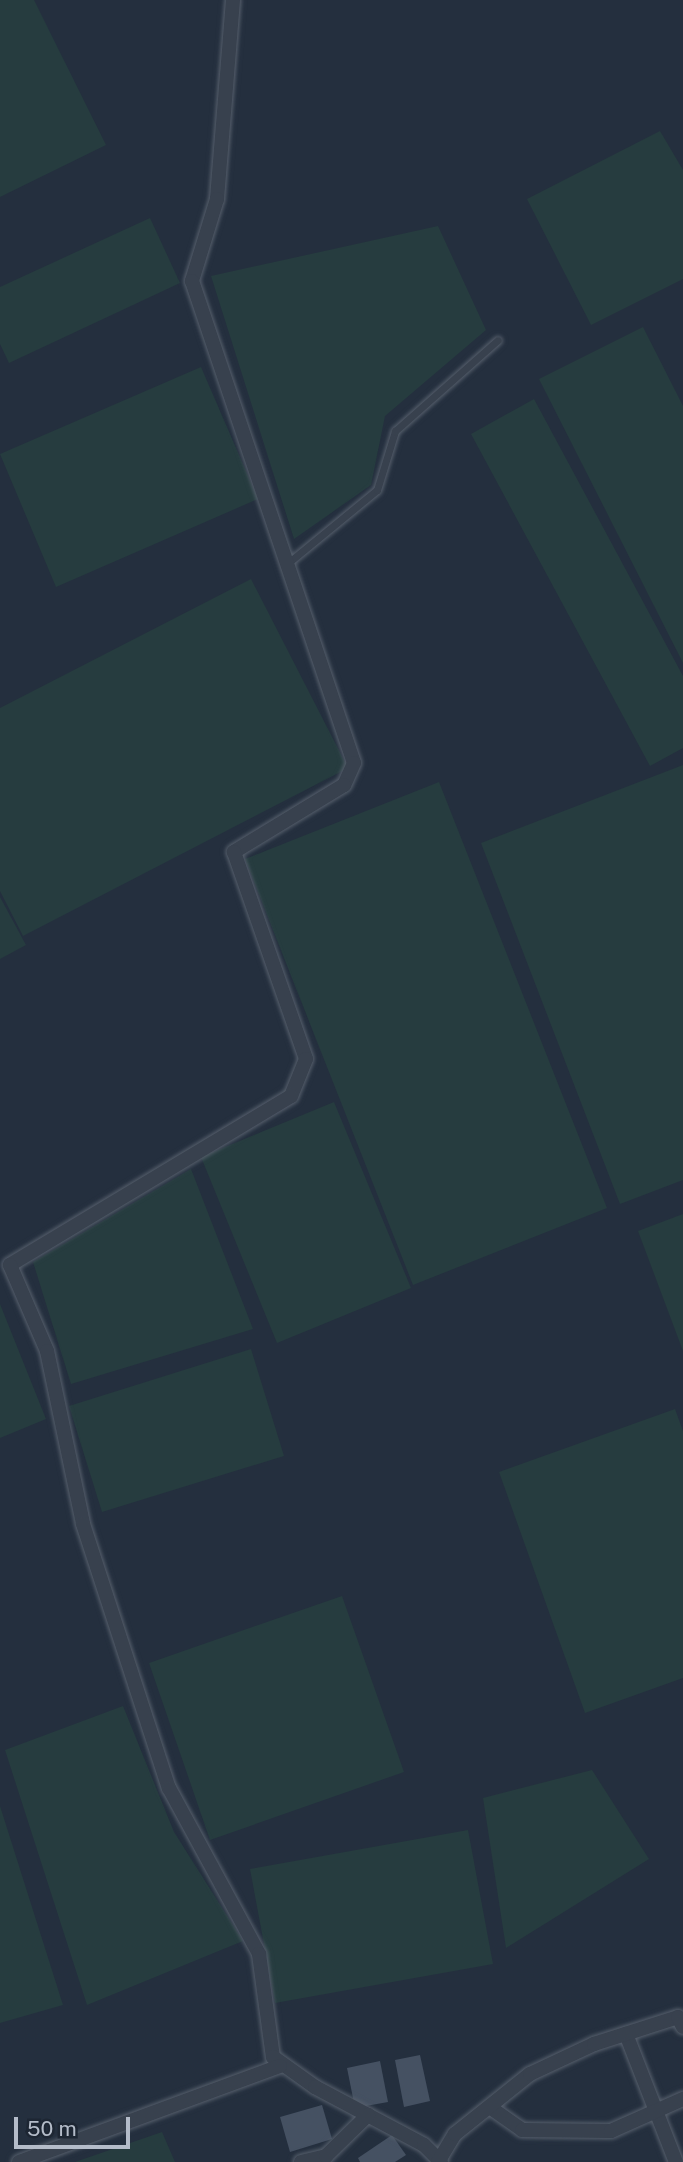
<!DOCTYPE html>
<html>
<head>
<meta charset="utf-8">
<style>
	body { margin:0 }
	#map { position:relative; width:683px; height:2162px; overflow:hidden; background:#242f3e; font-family:"Public Sans",sans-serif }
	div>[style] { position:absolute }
	.green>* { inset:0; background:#263c3f }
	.building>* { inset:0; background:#455162 }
	.roads { filter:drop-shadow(0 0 2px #565f6c) drop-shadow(0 0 2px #565f6c) }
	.service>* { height:7px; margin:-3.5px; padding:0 3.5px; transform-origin:3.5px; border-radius:3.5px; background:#38414e }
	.minor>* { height:14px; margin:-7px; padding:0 7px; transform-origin:7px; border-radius:7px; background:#38414e }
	span { translate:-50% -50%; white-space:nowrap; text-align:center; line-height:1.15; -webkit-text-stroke:5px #1d2633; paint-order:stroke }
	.scale { position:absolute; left:14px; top:2117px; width:116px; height:32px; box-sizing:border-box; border:4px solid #b4bcc9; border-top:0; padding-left:9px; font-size:21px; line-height:24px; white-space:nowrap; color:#b4bcc9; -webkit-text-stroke:5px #1d2633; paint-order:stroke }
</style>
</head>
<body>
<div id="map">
	<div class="green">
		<div style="clip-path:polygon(0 0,34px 0,106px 145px,0 197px)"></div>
		<div style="clip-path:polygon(660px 131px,683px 170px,683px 279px,591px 325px,527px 199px)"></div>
		<div style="clip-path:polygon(150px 218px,180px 283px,9px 363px,0 344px,0 287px)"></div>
		<div style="clip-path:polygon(438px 226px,486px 330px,385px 416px,371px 485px,294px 539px,211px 276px)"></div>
		<div style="clip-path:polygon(643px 327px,683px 406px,683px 663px,539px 379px)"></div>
		<div style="clip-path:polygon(201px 367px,258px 499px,56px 587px,0 454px)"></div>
		<div style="clip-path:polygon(534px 399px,683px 676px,683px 748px,650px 766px,471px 434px)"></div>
		<div style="clip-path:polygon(251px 579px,348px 768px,23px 936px,0 891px,0 708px)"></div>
		<div style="clip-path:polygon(683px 765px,683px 1180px,620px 1204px,481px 843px)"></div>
		<div style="clip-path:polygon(439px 782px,607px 1208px,413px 1285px,245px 859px)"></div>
		<div style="clip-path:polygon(0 897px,26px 945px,0 959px)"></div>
		<div style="clip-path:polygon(334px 1102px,411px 1288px,277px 1343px,201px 1157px)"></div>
		<div style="clip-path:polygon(191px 1169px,253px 1329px,71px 1384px,33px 1262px)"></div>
		<div style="clip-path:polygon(683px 1214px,683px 1351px,638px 1231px)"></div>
		<div style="clip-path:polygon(0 1304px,46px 1419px,0 1438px)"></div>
		<div style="clip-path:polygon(251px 1349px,284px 1456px,102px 1512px,69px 1406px)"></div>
		<div style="clip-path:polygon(675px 1409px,683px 1431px,683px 1678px,585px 1713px,499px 1472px)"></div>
		<div style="clip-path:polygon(342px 1596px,404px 1772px,210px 1840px,149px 1663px)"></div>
		<div style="clip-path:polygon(123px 1706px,174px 1832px,243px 1941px,87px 2005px,5px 1750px)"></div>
		<div style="clip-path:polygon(592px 1770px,649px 1859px,506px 1948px,483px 1798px)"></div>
		<div style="clip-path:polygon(0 1806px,63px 2005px,0 2023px)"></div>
		<div style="clip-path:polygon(468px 1830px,493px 1964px,275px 2003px,250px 1869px)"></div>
		<div style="clip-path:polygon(162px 2132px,175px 2162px,75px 2162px)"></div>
	</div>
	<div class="building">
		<div style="clip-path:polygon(420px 2055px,430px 2101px,404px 2107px,395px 2060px)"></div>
		<div style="clip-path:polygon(380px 2061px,388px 2102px,355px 2108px,347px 2068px)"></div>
		<div style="clip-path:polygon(322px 2105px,332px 2139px,290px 2152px,280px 2117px)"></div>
		<div style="clip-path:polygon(392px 2135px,406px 2155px,395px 2162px,360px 2162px,358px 2158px)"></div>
	</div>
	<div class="roads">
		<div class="service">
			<div style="left:288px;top:563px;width:115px;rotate:-39.4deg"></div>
			<div style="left:377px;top:490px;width:62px;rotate:-73deg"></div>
			<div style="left:395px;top:431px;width:137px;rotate:-41.5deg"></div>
		</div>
		<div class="minor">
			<div style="left:233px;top:0;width:200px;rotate:94.6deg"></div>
			<div style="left:217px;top:199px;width:86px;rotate:107deg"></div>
			<div style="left:192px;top:281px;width:508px;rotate:71.42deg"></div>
			<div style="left:354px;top:763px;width:24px;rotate:114deg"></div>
			<div style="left:344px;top:785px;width:129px;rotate:148.7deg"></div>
			<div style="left:234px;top:852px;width:219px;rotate:70.8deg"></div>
			<div style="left:306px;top:1059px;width:40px;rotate:112deg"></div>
			<div style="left:291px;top:1096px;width:328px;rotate:149deg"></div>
			<div style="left:10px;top:1265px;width:94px;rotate:66.7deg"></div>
			<div style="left:47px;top:1351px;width:177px;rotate:78.2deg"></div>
			<div style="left:83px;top:1524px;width:278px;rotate:72deg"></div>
			<div style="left:169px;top:1788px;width:189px;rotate:61.5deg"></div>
			<div style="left:259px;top:1954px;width:104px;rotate:82.3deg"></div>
			<div style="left:273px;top:2057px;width:52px;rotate:35.5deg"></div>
			<div style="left:315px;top:2087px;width:123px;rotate:28deg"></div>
			<div style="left:424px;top:2145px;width:24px;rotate:45deg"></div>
			<div style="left:626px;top:2034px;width:137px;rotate:68.7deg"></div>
			<div style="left:491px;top:2108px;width:38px;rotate:35deg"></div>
			<div style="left:522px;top:2130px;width:89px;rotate:0.6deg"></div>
			<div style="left:611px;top:2131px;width:79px;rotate:-24deg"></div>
			<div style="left:19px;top:2162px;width:278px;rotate:-20.2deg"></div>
			<div style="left:301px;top:2162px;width:26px;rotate:-13deg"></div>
			<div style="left:326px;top:2156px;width:59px;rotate:-44.3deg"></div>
			<div style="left:438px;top:2162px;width:33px;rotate:-59deg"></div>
			<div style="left:455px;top:2134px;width:96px;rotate:-38.7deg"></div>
			<div style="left:530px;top:2074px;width:71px;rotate:-25.1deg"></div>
			<div style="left:594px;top:2044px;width:88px;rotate:-17.8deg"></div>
			<div style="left:678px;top:2017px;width:11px;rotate:63deg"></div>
		</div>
	</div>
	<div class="scale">50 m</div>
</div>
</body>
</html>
